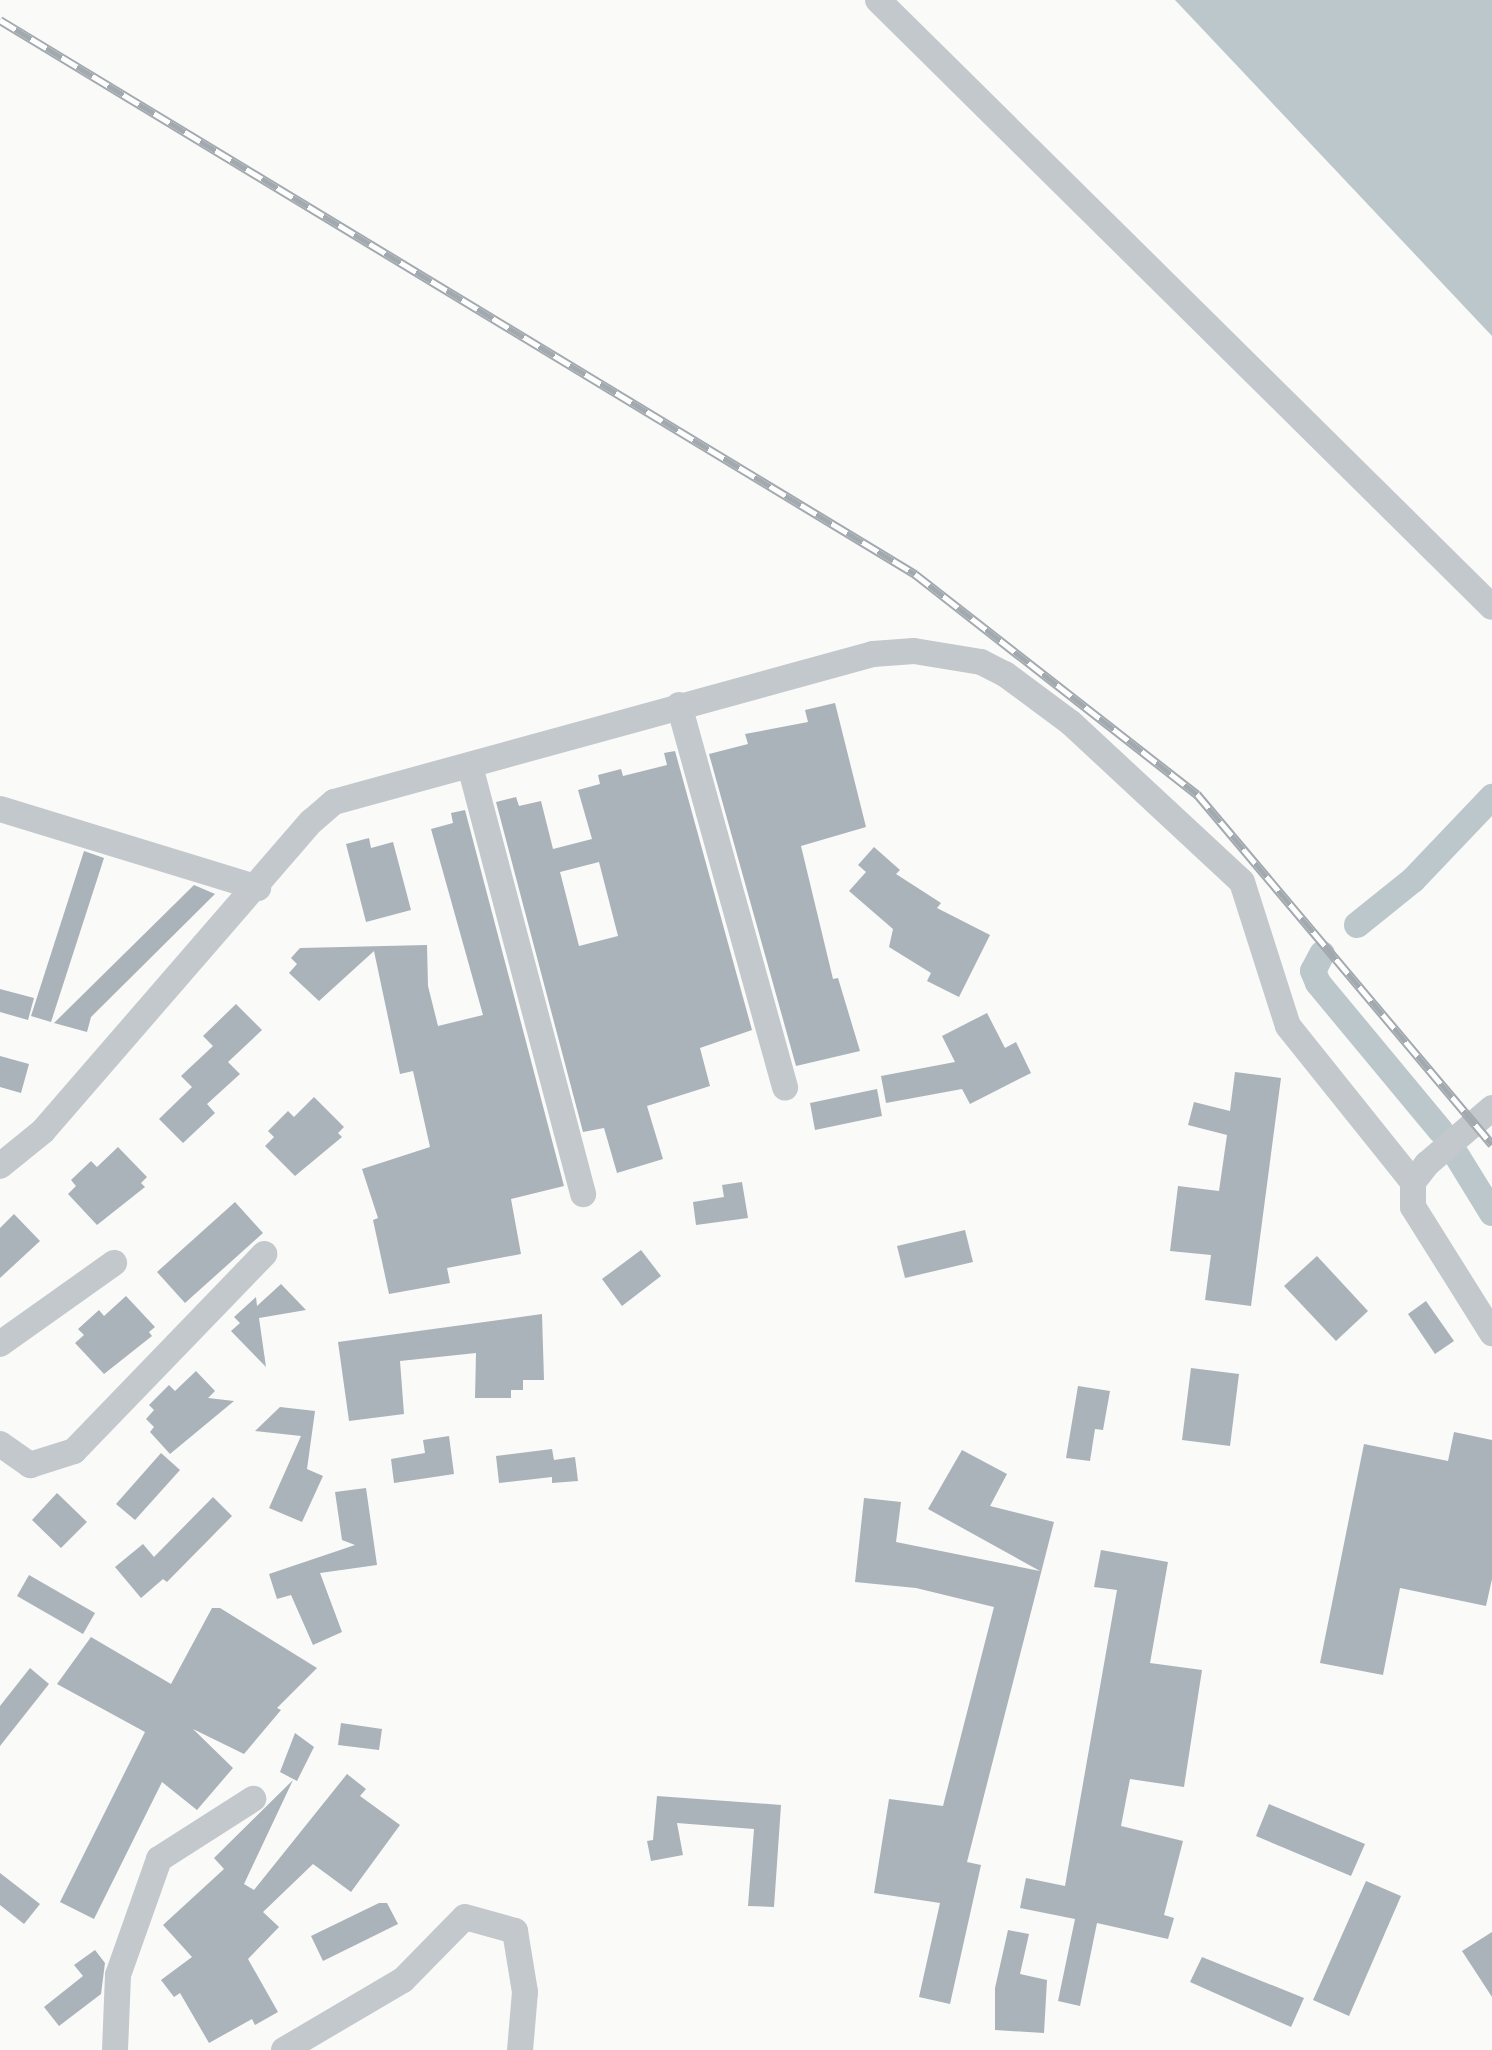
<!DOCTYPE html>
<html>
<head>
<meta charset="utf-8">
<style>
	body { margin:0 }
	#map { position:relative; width:1492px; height:2050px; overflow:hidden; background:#fafaf8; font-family:"Roboto Condensed",sans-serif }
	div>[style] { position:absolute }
	.water>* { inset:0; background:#bbc7cb }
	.canal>* { height:26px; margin:-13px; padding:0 13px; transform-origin:13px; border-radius:13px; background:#bbc7cb }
	.building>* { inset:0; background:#aab3b9 }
	.minor>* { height:26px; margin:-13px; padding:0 13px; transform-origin:13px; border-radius:13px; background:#c3c8cc }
	.rail>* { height:9px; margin-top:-4.5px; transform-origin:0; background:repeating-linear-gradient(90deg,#fff 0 18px,#a2aab0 0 36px); box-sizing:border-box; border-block:2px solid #a2aab0 }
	span { translate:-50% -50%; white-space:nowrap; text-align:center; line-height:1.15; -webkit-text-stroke:8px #fff; paint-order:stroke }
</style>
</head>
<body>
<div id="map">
	<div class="water">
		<div style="clip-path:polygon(1175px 0,1492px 0,1492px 336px)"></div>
	</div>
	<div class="canal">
		<div style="left:1357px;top:925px;width:72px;rotate:-38.8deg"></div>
		<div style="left:1413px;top:880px;width:115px;rotate:-46.4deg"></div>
		<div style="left:1322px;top:954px;width:19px;rotate:118deg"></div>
		<div style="left:1313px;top:971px;width:13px;rotate:67deg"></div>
		<div style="left:1318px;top:983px;width:192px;rotate:50.3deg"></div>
		<div style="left:1457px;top:1156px;width:67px;rotate:58.4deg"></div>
	</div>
	<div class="building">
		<div style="clip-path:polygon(835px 703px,866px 827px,801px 846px,833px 979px,838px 978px,860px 1051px,796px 1066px,709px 754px,748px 744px,745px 734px,808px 722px,805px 710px)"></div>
		<div style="clip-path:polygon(evenodd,675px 751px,752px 1030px,700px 1048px,710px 1086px,647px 1106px,663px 1159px,617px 1173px,604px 1128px,583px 1132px,496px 802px,516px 797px,519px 806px,541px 801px,553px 849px,592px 839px,578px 790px,600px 784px,598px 775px,621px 769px,623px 776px,667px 765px,664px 753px,675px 751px,599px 862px,618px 936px,579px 946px,560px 872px,599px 862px)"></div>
		<div style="clip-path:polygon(465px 810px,564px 1186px,511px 1199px,521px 1254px,447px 1268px,450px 1283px,389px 1294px,373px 1220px,378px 1218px,362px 1169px,430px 1147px,413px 1071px,400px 1074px,374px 951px,319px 1001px,289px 973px,297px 964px,291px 958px,300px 948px,427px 945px,428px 986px,438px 1026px,483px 1015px,431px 829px,453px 823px,451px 813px)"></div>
		<div style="clip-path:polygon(369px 838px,371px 848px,393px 842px,411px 910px,366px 922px,346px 844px)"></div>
		<div style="clip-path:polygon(874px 847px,900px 870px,896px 874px,941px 903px,937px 908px,990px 935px,959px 997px,927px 981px,931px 973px,889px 947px,893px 929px,849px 891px,866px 872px,858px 865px)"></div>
		<div style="clip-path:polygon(84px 851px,104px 858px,51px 1022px,31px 1016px)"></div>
		<div style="clip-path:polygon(194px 885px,215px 894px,91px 1017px,87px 1032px,54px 1023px)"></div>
		<div style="clip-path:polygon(0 989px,34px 998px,28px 1020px,0 1012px)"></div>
		<div style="clip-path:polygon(236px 1004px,262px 1030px,228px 1062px,240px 1074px,207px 1104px,215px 1113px,183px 1143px,159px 1119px,192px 1087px,181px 1076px,213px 1046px,203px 1036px)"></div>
		<div style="clip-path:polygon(987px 1013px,1005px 1048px,1016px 1042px,1031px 1073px,970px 1104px,962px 1089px,886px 1103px,881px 1076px,955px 1062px,942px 1036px)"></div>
		<div style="clip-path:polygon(0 1056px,29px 1064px,21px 1093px,0 1087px)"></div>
		<div style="clip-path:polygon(1235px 1072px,1281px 1078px,1251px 1306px,1205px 1300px,1211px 1255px,1170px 1251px,1178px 1186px,1219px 1191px,1227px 1135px,1188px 1125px,1194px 1102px,1230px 1111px)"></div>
		<div style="clip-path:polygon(877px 1089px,882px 1116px,815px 1130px,810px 1103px)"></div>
		<div style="clip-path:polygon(314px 1097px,344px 1127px,338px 1133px,342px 1137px,295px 1176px,265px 1146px,274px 1137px,268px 1131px,288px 1111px,294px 1117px)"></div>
		<div style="clip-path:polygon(118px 1147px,147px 1177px,141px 1183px,145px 1187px,97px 1225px,68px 1194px,76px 1186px,71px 1180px,91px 1161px,97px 1167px)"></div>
		<div style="clip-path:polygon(742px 1182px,748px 1218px,696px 1225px,693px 1202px,724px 1197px,722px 1185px)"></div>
		<div style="clip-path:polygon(235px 1202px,263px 1233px,185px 1303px,157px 1272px)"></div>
		<div style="clip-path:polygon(14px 1214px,40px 1241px,0 1278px,0 1228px)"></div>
		<div style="clip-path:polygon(965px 1230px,973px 1262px,905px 1278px,897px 1246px)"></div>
		<div style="clip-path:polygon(641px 1250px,661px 1276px,622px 1306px,602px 1279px)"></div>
		<div style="clip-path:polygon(1317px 1256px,1368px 1311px,1336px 1341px,1284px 1286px)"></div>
		<div style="clip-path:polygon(281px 1284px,306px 1310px,259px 1318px,266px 1367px,231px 1331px,240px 1323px,234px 1317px,256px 1297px,257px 1306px)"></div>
		<div style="clip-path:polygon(126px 1296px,155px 1327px,149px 1332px,152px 1336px,104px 1374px,75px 1343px,84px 1335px,78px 1329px,99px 1310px,104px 1316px)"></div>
		<div style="clip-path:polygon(1426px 1301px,1454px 1341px,1435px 1354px,1408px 1314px)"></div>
		<div style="clip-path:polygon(542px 1314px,544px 1380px,523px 1380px,523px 1390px,511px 1390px,511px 1398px,475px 1398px,476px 1353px,400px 1361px,404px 1414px,349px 1421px,338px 1342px)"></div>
		<div style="clip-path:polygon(1191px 1368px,1239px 1374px,1230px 1446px,1182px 1440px)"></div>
		<div style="clip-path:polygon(196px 1371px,215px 1391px,208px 1398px,234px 1401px,170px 1454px,150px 1432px,154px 1427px,146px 1419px,154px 1410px,149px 1405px,169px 1385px,175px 1391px)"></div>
		<div style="clip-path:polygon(1078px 1386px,1110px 1391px,1103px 1430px,1095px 1429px,1090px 1461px,1066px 1458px)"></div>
		<div style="clip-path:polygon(280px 1407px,315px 1411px,307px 1469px,323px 1476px,302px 1522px,269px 1508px,301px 1436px,255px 1431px)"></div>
		<div style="clip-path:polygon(1454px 1432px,1492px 1440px,1492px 1579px,1486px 1606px,1400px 1588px,1383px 1675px,1320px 1663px,1364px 1444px,1448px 1461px)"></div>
		<div style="clip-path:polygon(449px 1436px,454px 1474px,394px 1483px,391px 1459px,425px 1453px,423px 1440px)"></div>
		<div style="clip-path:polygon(552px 1449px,554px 1460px,575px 1457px,578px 1481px,552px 1483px,552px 1477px,499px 1483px,496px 1456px)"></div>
		<div style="clip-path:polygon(962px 1450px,1007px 1474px,990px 1506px,1054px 1522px,967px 1862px,981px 1865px,950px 2004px,919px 1997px,940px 1903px,874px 1893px,889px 1799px,943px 1806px,994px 1607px,916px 1588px,855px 1582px,864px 1498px,901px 1502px,896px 1542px,1040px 1571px,928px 1509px)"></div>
		<div style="clip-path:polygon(161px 1453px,180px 1470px,135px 1520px,116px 1504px)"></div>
		<div style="clip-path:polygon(366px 1488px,377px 1565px,320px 1573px,342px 1632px,313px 1645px,291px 1595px,277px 1599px,269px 1574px,355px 1545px,342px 1540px,335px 1492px)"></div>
		<div style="clip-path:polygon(57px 1493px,87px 1522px,61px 1548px,32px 1520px)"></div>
		<div style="clip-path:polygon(213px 1497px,232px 1516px,167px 1582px,163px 1579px,141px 1598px,115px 1567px,143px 1544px,154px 1557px)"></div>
		<div style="clip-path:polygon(1101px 1550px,1168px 1562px,1150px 1663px,1202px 1670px,1184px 1787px,1130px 1779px,1121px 1826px,1183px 1841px,1164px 1915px,1174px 1918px,1168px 1939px,1097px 1923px,1080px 2006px,1058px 2001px,1075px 1919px,1020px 1908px,1026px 1878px,1065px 1886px,1117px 1590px,1094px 1587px)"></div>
		<div style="clip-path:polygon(29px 1575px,95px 1613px,83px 1634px,17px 1596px)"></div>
		<div style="clip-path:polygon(212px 1608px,220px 1608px,317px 1668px,277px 1708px,281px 1710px,244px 1754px,193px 1729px,233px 1768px,197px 1810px,162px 1782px,94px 1919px,60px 1902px,145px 1732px,57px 1684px,91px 1637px,171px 1684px)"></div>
		<div style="clip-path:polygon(30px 1668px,49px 1684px,0 1746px,0 1706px)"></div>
		<div style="clip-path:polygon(341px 1723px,382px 1729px,379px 1750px,338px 1745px)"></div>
		<div style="clip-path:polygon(295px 1733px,314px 1747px,297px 1781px,280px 1772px)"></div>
		<div style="clip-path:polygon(347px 1774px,366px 1789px,360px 1796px,400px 1825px,351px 1892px,313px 1864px,263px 1912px,279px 1927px,248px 1959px,278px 2012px,255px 2025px,252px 2019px,209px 2043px,180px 1993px,174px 1997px,161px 1980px,192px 1957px,163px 1925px,224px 1869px,214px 1858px,293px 1780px,244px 1884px,254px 1890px)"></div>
		<div style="clip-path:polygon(657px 1796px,781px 1805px,774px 1907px,748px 1906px,754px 1829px,677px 1823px,683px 1855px,651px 1861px,647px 1841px,653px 1840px)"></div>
		<div style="clip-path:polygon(1269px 1804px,1365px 1844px,1351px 1876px,1256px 1836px)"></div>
		<div style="clip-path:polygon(0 1873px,40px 1904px,24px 1924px,0 1905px)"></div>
		<div style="clip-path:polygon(1366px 1881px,1401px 1896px,1349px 2016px,1313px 2000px)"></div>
		<div style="clip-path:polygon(379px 1903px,387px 1903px,398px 1924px,323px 1961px,311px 1936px)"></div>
		<div style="clip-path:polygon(1008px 1930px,1029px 1934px,1020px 1974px,1047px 1980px,1044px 2033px,995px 2030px,995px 1988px)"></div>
		<div style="clip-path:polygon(1492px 1932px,1492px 1997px,1462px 1951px)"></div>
		<div style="clip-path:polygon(95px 1950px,105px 1963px,101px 1994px,59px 2026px,44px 2007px,83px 1976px,74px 1965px)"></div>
		<div style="clip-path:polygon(1202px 1957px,1304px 1998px,1291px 2027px,1190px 1982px)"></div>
	</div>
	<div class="minor">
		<div style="left:878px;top:0;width:863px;rotate:44.67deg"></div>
		<div style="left:679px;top:705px;width:397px;rotate:74.5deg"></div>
		<div style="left:470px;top:766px;width:443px;rotate:75.2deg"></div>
		<div style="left:0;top:809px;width:270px;rotate:17deg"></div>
		<div style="left:1492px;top:1108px;width:86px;rotate:139.3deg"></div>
		<div style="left:1427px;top:1164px;width:23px;rotate:128deg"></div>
		<div style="left:1413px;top:1182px;width:25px;rotate:90deg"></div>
		<div style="left:1413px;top:1207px;width:149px;rotate:57.9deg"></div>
		<div style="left:0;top:1166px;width:55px;rotate:-39.1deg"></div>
		<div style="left:43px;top:1131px;width:410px;rotate:-49.1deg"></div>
		<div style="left:312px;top:821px;width:29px;rotate:-41deg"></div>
		<div style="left:334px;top:802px;width:559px;rotate:-15.35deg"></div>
		<div style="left:873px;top:654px;width:41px;rotate:-4.2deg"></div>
		<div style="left:914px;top:651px;width:68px;rotate:9.3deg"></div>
		<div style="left:981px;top:662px;width:27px;rotate:27deg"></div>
		<div style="left:1005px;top:674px;width:82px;rotate:36.6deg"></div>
		<div style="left:1071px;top:723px;width:233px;rotate:42.9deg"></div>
		<div style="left:1242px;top:882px;width:151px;rotate:72.3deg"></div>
		<div style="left:1288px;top:1026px;width:200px;rotate:51.3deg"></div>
		<div style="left:0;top:1344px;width:140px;rotate:-35.4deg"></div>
		<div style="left:0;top:1444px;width:37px;rotate:35deg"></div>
		<div style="left:30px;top:1465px;width:46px;rotate:-17.7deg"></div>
		<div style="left:74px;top:1451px;width:274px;rotate:-46deg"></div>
		<div style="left:115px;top:2050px;width:75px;rotate:-87.7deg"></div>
		<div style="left:118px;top:1975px;width:123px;rotate:-70.5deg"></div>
		<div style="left:159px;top:1859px;width:112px;rotate:-32.6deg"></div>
		<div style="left:284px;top:2050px;width:138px;rotate:-30.5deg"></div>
		<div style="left:403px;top:1980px;width:88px;rotate:-45.5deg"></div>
		<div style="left:465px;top:1917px;width:52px;rotate:15.6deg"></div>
		<div style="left:515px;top:1931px;width:62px;rotate:80.7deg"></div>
		<div style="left:525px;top:1992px;width:58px;rotate:94.9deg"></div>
	</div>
	<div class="rail">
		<div style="left:0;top:20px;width:1070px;rotate:31.19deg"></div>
		<div style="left:915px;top:574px;width:358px;rotate:38deg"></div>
		<div style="left:1197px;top:794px;width:458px;rotate:49.9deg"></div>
	</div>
</div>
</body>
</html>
